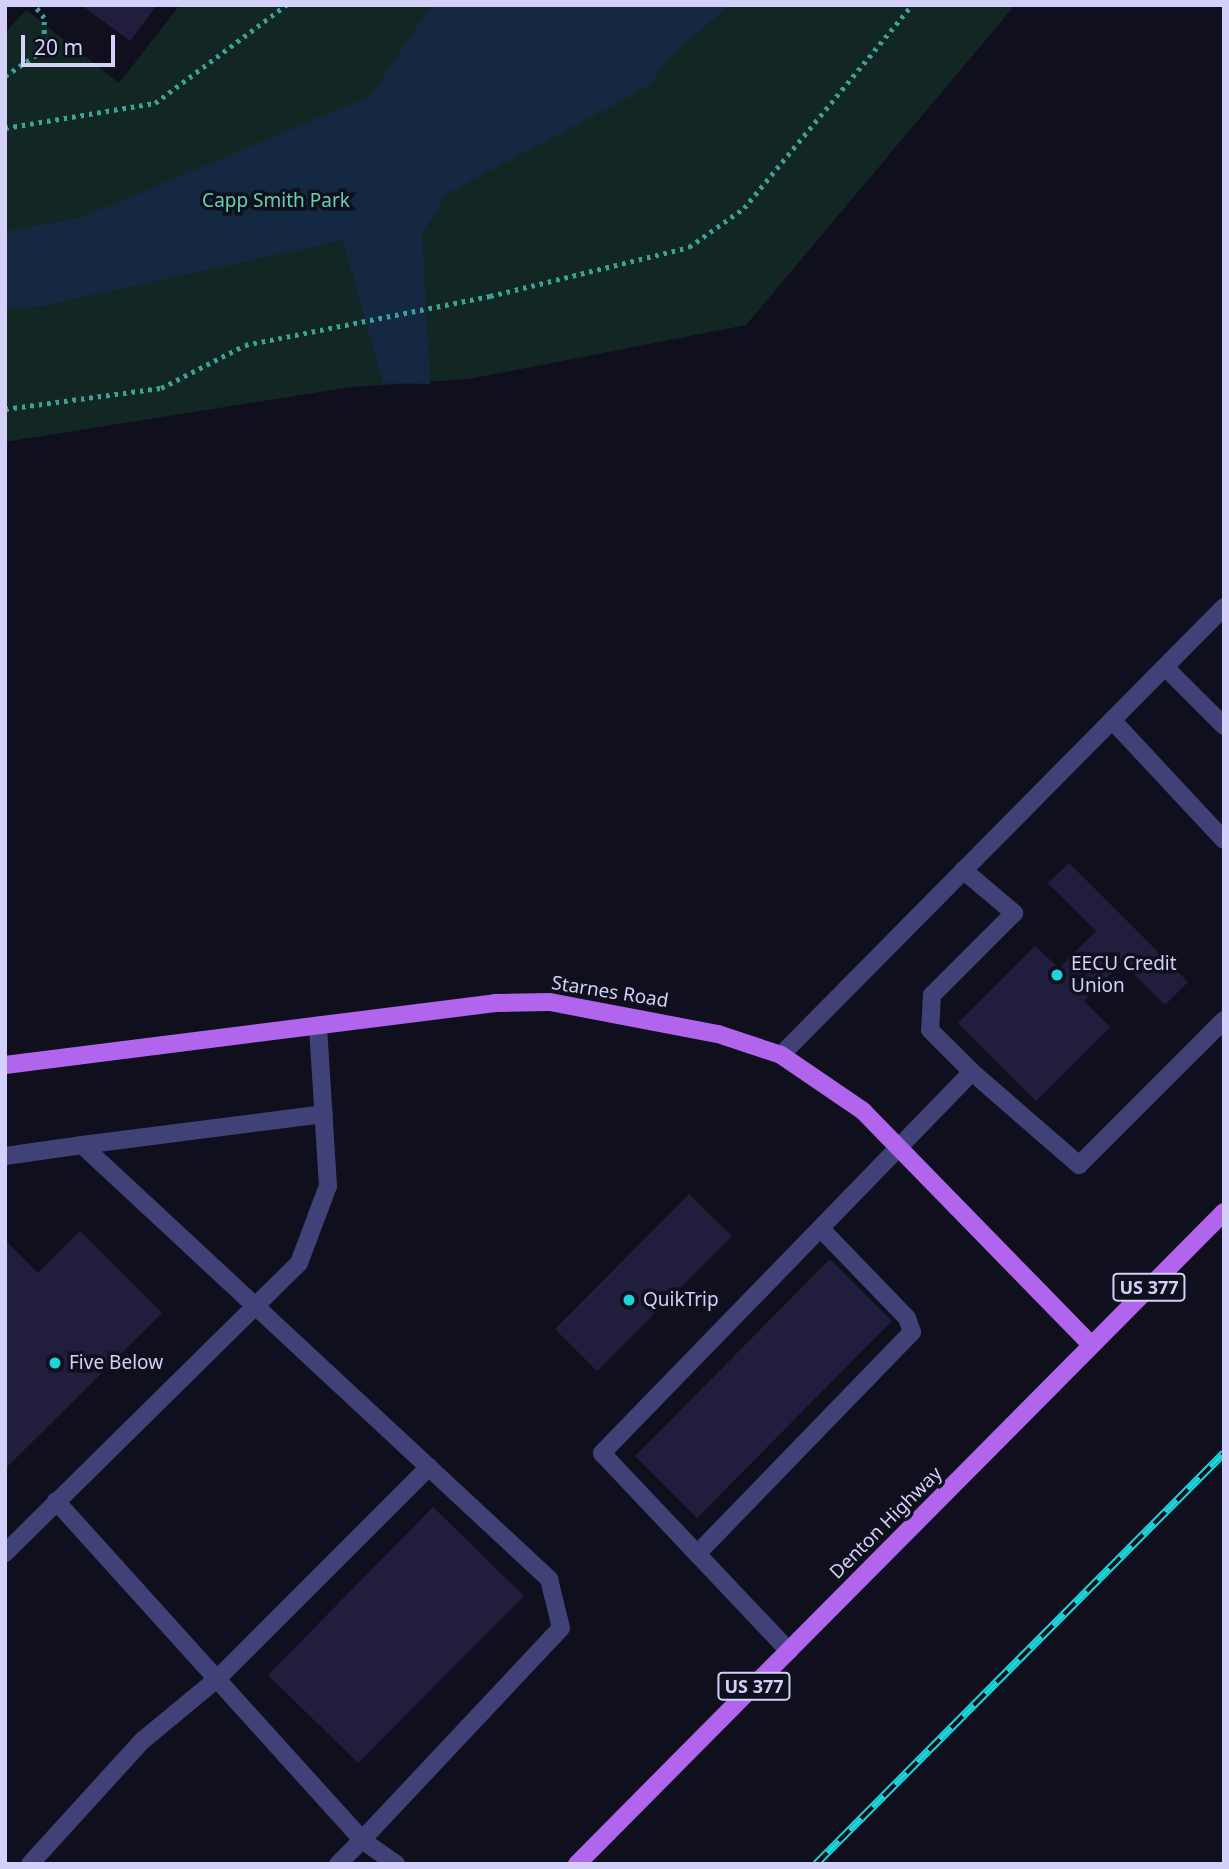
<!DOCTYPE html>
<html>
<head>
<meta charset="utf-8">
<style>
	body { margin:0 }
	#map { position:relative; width:1229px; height:1869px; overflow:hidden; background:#100f1d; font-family:"Noto Sans",sans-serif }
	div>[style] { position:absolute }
	.green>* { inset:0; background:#122724 }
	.water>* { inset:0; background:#142941 }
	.building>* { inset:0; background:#211d3c }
	.path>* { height:4.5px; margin-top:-2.25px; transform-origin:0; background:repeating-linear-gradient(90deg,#3ca295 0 3.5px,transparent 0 8.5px) }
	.minor>* { height:18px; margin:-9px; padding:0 9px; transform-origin:9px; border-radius:9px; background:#3f4177 }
	.major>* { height:18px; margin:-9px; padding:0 9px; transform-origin:9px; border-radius:9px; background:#b065ec }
	.rail>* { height:8px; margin-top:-4px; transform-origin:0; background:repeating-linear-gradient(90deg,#100f1d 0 16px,#1bd5db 0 32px); box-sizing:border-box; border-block:2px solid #1bd5db }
	.dots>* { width:19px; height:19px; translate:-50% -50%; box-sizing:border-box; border:4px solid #100f1d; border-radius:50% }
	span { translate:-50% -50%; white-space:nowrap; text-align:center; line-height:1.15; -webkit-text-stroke:7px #100f1d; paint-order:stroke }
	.shield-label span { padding:2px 5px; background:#100f1d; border:2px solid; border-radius:5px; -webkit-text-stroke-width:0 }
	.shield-label { font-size:18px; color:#d3d1f9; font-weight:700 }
	.park-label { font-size:19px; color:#66d0ae }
	.poi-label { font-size:19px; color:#d3d1f9 }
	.left { translate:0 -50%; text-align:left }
	.street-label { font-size:19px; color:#d3d1f9 }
	.frame { position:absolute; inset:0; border:7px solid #d3d1f9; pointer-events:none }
	.scale { position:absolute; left:21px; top:35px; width:94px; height:32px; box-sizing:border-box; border:4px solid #d3d1f9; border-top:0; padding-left:9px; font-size:21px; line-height:24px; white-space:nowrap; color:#d3d1f9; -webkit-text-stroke:5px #100f1d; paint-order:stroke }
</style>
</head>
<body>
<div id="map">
	<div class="green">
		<div style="clip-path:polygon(180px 5px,1015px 5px,746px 325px,469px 379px,351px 387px,5px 442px,5px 33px,26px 10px,119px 83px)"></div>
	</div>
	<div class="water">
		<div style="clip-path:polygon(432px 5px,730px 5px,672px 54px,649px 86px,446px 194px,422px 234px,430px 384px,383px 383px,343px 240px,42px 306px,5px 309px,5px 232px,83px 217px,370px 96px)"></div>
	</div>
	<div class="building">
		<div style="clip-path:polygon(81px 5px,157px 5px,130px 41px)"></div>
		<div style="clip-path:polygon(1069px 863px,1188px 982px,1165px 1005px,1122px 962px,1084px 1001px,1110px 1027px,1036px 1101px,958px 1023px,1035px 946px,1059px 968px,1096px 931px,1048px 883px)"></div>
		<div style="clip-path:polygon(689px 1194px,732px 1236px,597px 1371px,555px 1329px)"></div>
		<div style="clip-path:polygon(80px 1231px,162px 1313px,5px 1469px,5px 1240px,38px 1273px)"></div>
		<div style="clip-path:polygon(830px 1259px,892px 1321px,697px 1518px,635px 1456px)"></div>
		<div style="clip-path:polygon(433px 1507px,524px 1596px,358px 1763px,268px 1675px)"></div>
	</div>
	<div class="path">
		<div style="left:5px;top:76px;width:41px;rotate:-34.1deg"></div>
		<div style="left:39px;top:53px;width:12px;rotate:-66deg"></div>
		<div style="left:44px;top:42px;width:24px;rotate:-90deg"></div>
		<div style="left:44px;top:18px;width:16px;rotate:-128deg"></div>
		<div style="left:5px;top:128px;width:152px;rotate:-9.5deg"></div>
		<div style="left:155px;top:103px;width:164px;rotate:-36.8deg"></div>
		<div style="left:5px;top:409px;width:157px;rotate:-7.7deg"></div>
		<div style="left:161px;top:388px;width:94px;rotate:-27.1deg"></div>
		<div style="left:245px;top:345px;width:250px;rotate:-11.3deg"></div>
		<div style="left:490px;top:296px;width:205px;rotate:-13.8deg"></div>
		<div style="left:689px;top:247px;width:67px;rotate:-35.3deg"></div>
		<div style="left:744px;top:208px;width:264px;rotate:-50.4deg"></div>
	</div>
	<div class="minor">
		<div style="left:1165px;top:667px;width:83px;rotate:45deg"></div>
		<div style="left:1112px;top:720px;width:164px;rotate:47deg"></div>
		<div style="left:963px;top:870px;width:67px;rotate:40.1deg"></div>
		<div style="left:1014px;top:913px;width:116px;rotate:135deg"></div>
		<div style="left:932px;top:995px;width:35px;rotate:93deg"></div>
		<div style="left:930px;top:1030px;width:59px;rotate:45deg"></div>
		<div style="left:781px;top:1055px;width:630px;rotate:-45.32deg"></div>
		<div style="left:82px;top:1145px;width:244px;rotate:-7.3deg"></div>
		<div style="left:5px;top:1156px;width:78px;rotate:-8.1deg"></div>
		<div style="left:82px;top:1145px;width:638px;rotate:42.9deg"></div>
		<div style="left:549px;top:1579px;width:50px;rotate:76.2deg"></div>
		<div style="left:561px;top:1628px;width:291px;rotate:133.2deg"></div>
		<div style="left:362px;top:1840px;width:42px;rotate:35.2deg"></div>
		<div style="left:56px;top:1501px;width:457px;rotate:47.9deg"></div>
		<div style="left:362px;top:1840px;width:34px;rotate:135deg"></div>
		<div style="left:5px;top:1553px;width:413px;rotate:-44.6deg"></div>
		<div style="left:299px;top:1263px;width:82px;rotate:-69.4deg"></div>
		<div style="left:328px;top:1186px;width:161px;rotate:-93.6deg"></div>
		<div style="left:697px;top:1554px;width:309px;rotate:-45.9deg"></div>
		<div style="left:912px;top:1332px;width:15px;rotate:-110deg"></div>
		<div style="left:907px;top:1318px;width:124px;rotate:-134deg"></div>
		<div style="left:789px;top:1651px;width:272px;rotate:-133.4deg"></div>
		<div style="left:602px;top:1453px;width:531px;rotate:-45.84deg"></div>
		<div style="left:972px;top:1072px;width:142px;rotate:41deg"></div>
		<div style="left:1079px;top:1165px;width:205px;rotate:-45deg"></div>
		<div style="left:30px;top:1864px;width:166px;rotate:-47.7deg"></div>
		<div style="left:142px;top:1741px;width:97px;rotate:-39.6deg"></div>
		<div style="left:217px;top:1679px;width:300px;rotate:-45deg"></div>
	</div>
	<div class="major">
		<div style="left:5px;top:1065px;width:494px;rotate:-7.2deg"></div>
		<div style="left:495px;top:1003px;width:55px;rotate:-1deg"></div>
		<div style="left:550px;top:1002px;width:171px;rotate:10.8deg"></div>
		<div style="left:718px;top:1034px;width:66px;rotate:18.4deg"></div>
		<div style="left:781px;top:1055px;width:99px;rotate:34.3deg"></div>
		<div style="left:863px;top:1111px;width:327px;rotate:45.7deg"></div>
		<div style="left:577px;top:1864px;width:919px;rotate:-45.22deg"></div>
	</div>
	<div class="rail">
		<div style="left:816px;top:1864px;width:579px;rotate:-45.21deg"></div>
	</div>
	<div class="dots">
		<div style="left:1057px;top:975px;background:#1bd5db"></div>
		<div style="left:629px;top:1300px;background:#1bd5db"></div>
		<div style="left:55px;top:1363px;background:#1bd5db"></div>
	</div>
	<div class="shield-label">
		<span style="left:1149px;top:1287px">US 377</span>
		<span style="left:754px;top:1686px">US 377</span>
	</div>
	<div class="park-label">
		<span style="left:276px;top:201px">Capp Smith Park</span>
	</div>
	<div class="poi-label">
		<span class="left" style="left:1071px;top:975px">EECU Credit<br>Union</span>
		<span class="left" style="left:643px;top:1300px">QuikTrip</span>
		<span class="left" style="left:69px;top:1363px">Five Below</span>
	</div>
	<div class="street-label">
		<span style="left:610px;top:992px;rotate:9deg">Starnes Road</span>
		<span style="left:886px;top:1523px;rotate:-45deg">Denton Highway</span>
	</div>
	<div class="frame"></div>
	<div class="scale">20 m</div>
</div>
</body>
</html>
